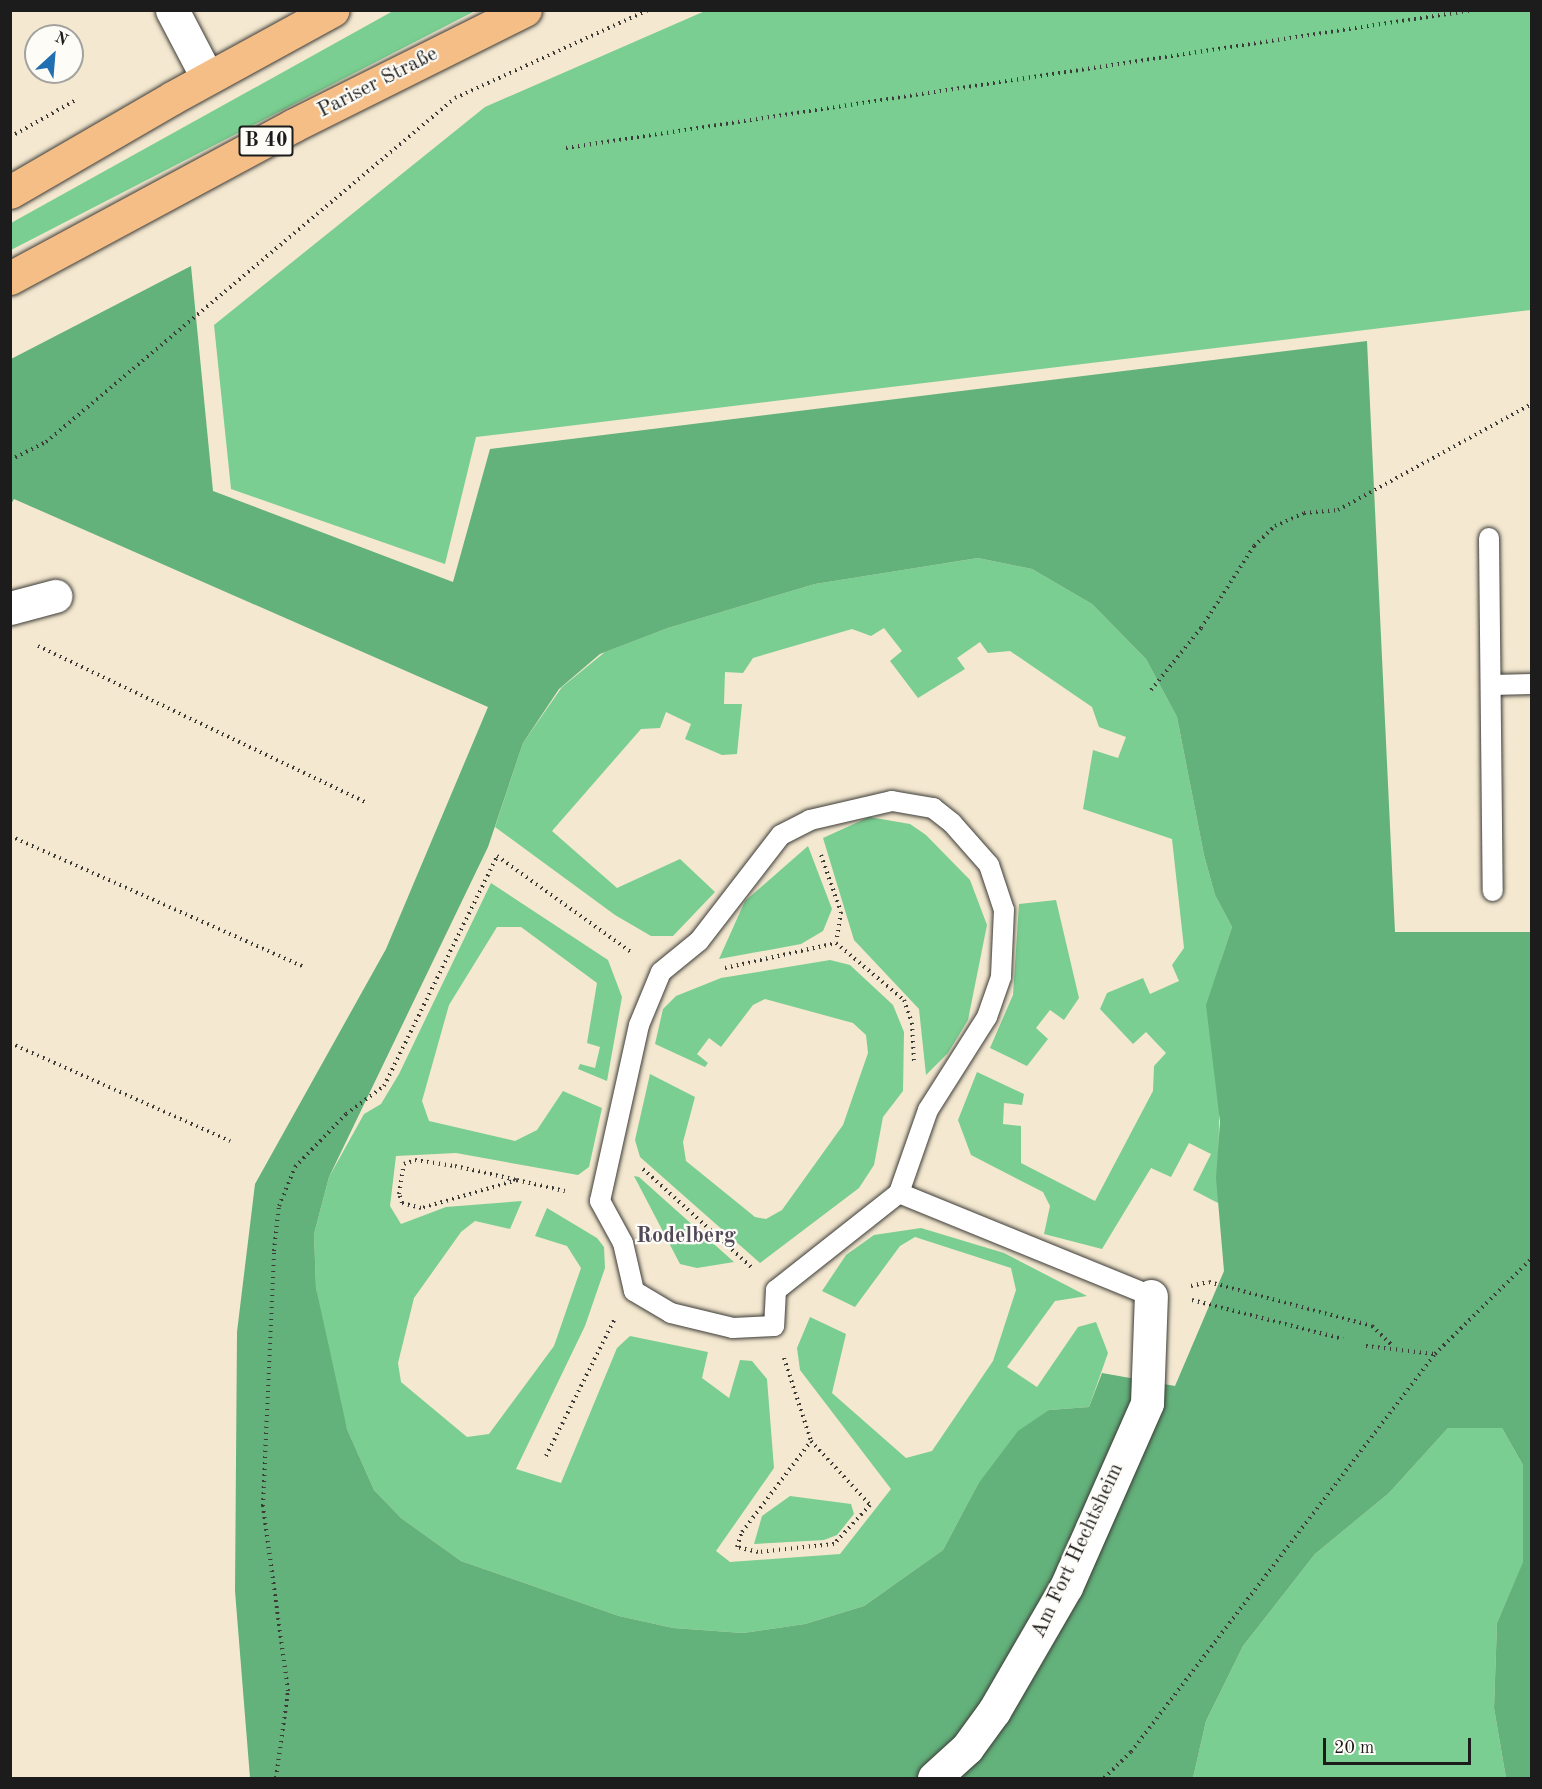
<!DOCTYPE html>
<html>
<head>
<meta charset="utf-8">
<style>
	body { margin:0 }
	#map { position:relative; width:1542px; height:1789px; overflow:hidden; background:#f4e8d0; font-family:"Old Standard TT",serif }
	div>[style] { position:absolute }
	.green>* { inset:0; background:#7ace91 }
	.forest>* { inset:0; background:#63b17b }
	.path>* { height:4px; margin-top:-2px; transform-origin:0; background:repeating-linear-gradient(90deg,#3c3b37 0 1.5px,transparent 0 6px) }
	.roads { filter:drop-shadow(0 0 2px #3c3b37) drop-shadow(0 0 2px #3c3b37) }
	.lane>* { height:20px; margin:-10px; padding:0 10px; transform-origin:10px; border-radius:10px; background:#fff }
	.street>* { height:33px; margin:-16.5px; padding:0 16.5px; transform-origin:16.5px; border-radius:16.5px; background:#fff }
	.primary>* { height:33px; margin:-16.5px; padding:0 16.5px; transform-origin:16.5px; border-radius:16.5px; background:#f5be86 }
	.highway>* { height:33px; margin:-16.5px; padding:0 16.5px; transform-origin:16.5px; border-radius:16.5px; background:#f5be86 }
	span { translate:-50% -50%; white-space:nowrap; text-align:center; line-height:1.15; -webkit-text-stroke:4.5px #fdfcf7; paint-order:stroke }
	.shield-label span { padding:2px 4px; background:#fdfcf7; border:2px solid; border-radius:4px; -webkit-text-stroke-width:0 }
	.shield-label { font-size:20px; color:#1c1c1c; font-weight:700 }
	.street-label { font-size:21px; color:#1c1c1c }
	.neighbourhood-label { font-size:22px; color:#514858; font-weight:700 }
	.frame { position:absolute; inset:0; border:12px solid #1c1c1c; pointer-events:none }
	.north { position:absolute; left:24px; top:24px; width:60px; height:60px; box-sizing:border-box; background:#fdfcf7; border:2px solid #a3a29f; border-radius:50%; rotate:26deg; font-size:16px; font-weight:700; line-height:24px; text-align:center; color:#1c1c1c }
	.north::after { content:''; display:block; margin:auto; width:21px; height:27px; background:#1f6fb2; clip-path:polygon(50% 0,100% 100%,50% 72%,0 100%) }
	.scale { position:absolute; left:1323px; top:1738px; width:148px; height:27px; box-sizing:border-box; border:3px solid #1c1c1c; border-top:0; padding-left:8px; font-size:18px; line-height:21px; white-space:nowrap; color:#1c1c1c; -webkit-text-stroke:4px #fdfcf7; paint-order:stroke }
</style>
</head>
<body>
<div id="map">
	<div class="green">
		<div style="clip-path:polygon(393px 11px,475px 11px,11px 250px,11px 223px)"></div>
		<div style="clip-path:polygon(705px 11px,1531px 11px,1531px 310px,476px 437px,445px 564px,231px 489px,214px 325px,485px 107px)"></div>
		<div style="clip-path:polygon(978px 558px,1032px 569px,1092px 604px,1146px 659px,1177px 717px,1204px 855px,1215px 895px,1232px 927px,1221px 960px,1218px 1203px,1193px 1190px,1211px 1154px,1189px 1143px,1171px 1177px,1151px 1168px,1102px 1249px,1044px 1234px,1050px 1206px,1043px 1192px,971px 1155px,958px 1120px,977px 1072px,1024px 1094px,1022px 1105px,1004px 1103px,1003px 1124px,1021px 1126px,1021px 1163px,1095px 1201px,1153px 1091px,1154px 1066px,1166px 1053px,1146px 1032px,1133px 1044px,1100px 1009px,1107px 993px,1143px 978px,1150px 994px,1179px 981px,1172px 965px,1184px 948px,1172px 839px,1083px 809px,1093px 750px,1118px 758px,1126px 737px,1099px 727px,1092px 707px,1010px 651px,988px 653px,980px 642px,957px 658px,965px 669px,918px 698px,890px 661px,902px 651px,884px 628px,871px 636px,852px 629px,753px 658px,743px 673px,725px 672px,724px 704px,742px 704px,737px 754px,722px 755px,685px 739px,691px 724px,666px 712px,660px 728px,641px 729px,552px 831px,617px 888px,680px 859px,715px 892px,673px 936px,651px 936px,615px 915px,495px 827px,523px 743px,562px 687px,605px 652px,668px 628px,815px 584px)"></div>
		<div style="clip-path:polygon(869px 817px,910px 824px,926px 835px,970px 880px,987px 925px,968px 1020px,948px 1053px,926px 1075px,919px 1009px,854px 940px,823px 838px)"></div>
		<div style="clip-path:polygon(808px 846px,832px 909px,823px 931px,801px 944px,719px 959px,745px 901px)"></div>
		<div style="clip-path:polygon(491px 883px,608px 960px,622px 997px,607px 1081px,578px 1069px,580px 1064px,595px 1068px,600px 1047px,587px 1043px,597px 983px,521px 927px,497px 927px,449px 1005px,422px 1101px,429px 1121px,515px 1141px,537px 1130px,563px 1091px,602px 1108px,589px 1167px,578px 1175px,456px 1153px,396px 1156px,390px 1206px,401px 1224px,446px 1207px,522px 1201px,510px 1229px,475px 1221px,461px 1232px,414px 1298px,398px 1363px,401px 1382px,467px 1437px,489px 1434px,554px 1346px,581px 1268px,567px 1246px,535px 1236px,547px 1208px,597px 1238px,604px 1247px,605px 1268px,585px 1326px,516px 1469px,561px 1483px,617px 1348px,630px 1336px,708px 1352px,702px 1378px,729px 1398px,740px 1360px,752px 1361px,767px 1379px,774px 1468px,716px 1551px,730px 1562px,840px 1554px,891px 1489px,800px 1370px,797px 1348px,810px 1317px,846px 1334px,832px 1393px,906px 1458px,932px 1451px,993px 1361px,1016px 1290px,1011px 1268px,915px 1237px,900px 1246px,855px 1307px,822px 1291px,846px 1255px,874px 1235px,921px 1228px,1004px 1253px,1087px 1296px,1055px 1301px,1007px 1367px,1037px 1387px,1078px 1327px,1096px 1322px,1108px 1353px,1089px 1407px,1049px 1410px,978px 1484px,943px 1550px,864px 1606px,805px 1624px,743px 1633px,673px 1628px,619px 1616px,461px 1561px,401px 1518px,374px 1490px,347px 1429px,327px 1357px,316px 1288px,314px 1234px,329px 1177px,364px 1114px,381px 1104px,399px 1074px)"></div>
		<div style="clip-path:polygon(1056px 900px,1079px 998px,1064px 1020px,1050px 1010px,1036px 1028px,1048px 1039px,1027px 1066px,990px 1048px,1013px 995px,1019px 904px)"></div>
		<div style="clip-path:polygon(830px 960px,850px 965px,893px 1005px,904px 1032px,903px 1091px,883px 1117px,874px 1165px,859px 1188px,760px 1263px,640px 1157px,635px 1140px,650px 1074px,695px 1097px,683px 1142px,686px 1161px,755px 1217px,766px 1219px,782px 1210px,843px 1125px,868px 1053px,866px 1035px,853px 1023px,765px 999px,753px 1005px,721px 1047px,709px 1038px,697px 1054px,708px 1063px,705px 1067px,655px 1044px,663px 1009px,676px 996px,721px 978px)"></div>
		<div style="clip-path:polygon(634px 1176px,639px 1177px,734px 1262px,697px 1268px,680px 1264px)"></div>
		<div style="clip-path:polygon(1448px 1428px,1502px 1428px,1523px 1465px,1523px 1563px,1497px 1623px,1494px 1708px,1506px 1778px,1193px 1778px,1206px 1721px,1243px 1646px,1315px 1554px,1389px 1493px)"></div>
		<div style="clip-path:polygon(790px 1496px,851px 1504px,854px 1514px,837px 1535px,824px 1540px,754px 1544px,762px 1516px)"></div>
	</div>
	<div class="forest">
		<div style="clip-path:polygon(evenodd,191px 266px,213px 491px,453px 582px,490px 449px,1367px 341px,1395px 932px,1531px 932px,1531px 1778px,1506px 1778px,1494px 1708px,1497px 1623px,1523px 1562px,1523px 1465px,1502px 1428px,1448px 1428px,1389px 1493px,1315px 1554px,1243px 1646px,1206px 1721px,1193px 1778px,250px 1778px,235px 1591px,237px 1332px,255px 1184px,386px 949px,488px 707px,14px 499px,11px 504px,11px 359px,191px 266px,978px 558px,1032px 569px,1092px 604px,1146px 659px,1177px 717px,1204px 855px,1215px 895px,1232px 927px,1206px 1005px,1220px 1122px,1216px 1178px,1224px 1271px,1175px 1386px,1102px 1373px,1089px 1407px,1049px 1410px,1018px 1431px,978px 1484px,943px 1550px,864px 1606px,805px 1624px,743px 1633px,673px 1628px,619px 1616px,461px 1561px,401px 1518px,374px 1490px,347px 1429px,316px 1288px,314px 1234px,329px 1177px,488px 847px,523px 743px,559px 689px,600px 654px,668px 628px,815px 584px,978px 558px)"></div>
	</div>
	<div class="path">
		<div style="left:10px;top:137px;width:76px;rotate:-29.3deg"></div>
		<div style="left:566px;top:148px;width:918px;rotate:-8.64deg"></div>
		<div style="left:10px;top:460px;width:40px;rotate:-26.6deg"></div>
		<div style="left:46px;top:442px;width:534px;rotate:-40.07deg"></div>
		<div style="left:455px;top:98px;width:212px;rotate:-24.5deg"></div>
		<div style="left:38px;top:646px;width:365px;rotate:25.5deg"></div>
		<div style="left:1151px;top:690px;width:80px;rotate:-51.1deg"></div>
		<div style="left:1201px;top:628px;width:98px;rotate:-57.1deg"></div>
		<div style="left:1254px;top:546px;width:29px;rotate:-44deg"></div>
		<div style="left:1275px;top:526px;width:32px;rotate:-24deg"></div>
		<div style="left:1304px;top:513px;width:34px;rotate:-5deg"></div>
		<div style="left:1338px;top:510px;width:221px;rotate:-28.7deg"></div>
		<div style="left:10px;top:836px;width:322px;rotate:24deg"></div>
		<div style="left:821px;top:855px;width:60px;rotate:70.7deg"></div>
		<div style="left:841px;top:912px;width:30px;rotate:99deg"></div>
		<div style="left:725px;top:968px;width:114px;rotate:-12.7deg"></div>
		<div style="left:836px;top:943px;width:89px;rotate:40deg"></div>
		<div style="left:904px;top:1000px;width:24px;rotate:71deg"></div>
		<div style="left:912px;top:1023px;width:38px;rotate:87deg"></div>
		<div style="left:10px;top:1043px;width:241px;rotate:24deg"></div>
		<div style="left:643px;top:1169px;width:146px;rotate:42.2deg"></div>
		<div style="left:517px;top:1180px;width:100px;rotate:163.7deg"></div>
		<div style="left:421px;top:1208px;width:20px;rotate:-165deg"></div>
		<div style="left:402px;top:1203px;width:9px;rotate:-108deg"></div>
		<div style="left:399px;top:1194px;width:30px;rotate:-81deg"></div>
		<div style="left:404px;top:1164px;width:12px;rotate:-20deg"></div>
		<div style="left:415px;top:1160px;width:40px;rotate:8.5deg"></div>
		<div style="left:455px;top:1166px;width:64px;rotate:12.7deg"></div>
		<div style="left:517px;top:1180px;width:49px;rotate:12.9deg"></div>
		<div style="left:1191px;top:1286px;width:18px;rotate:-13deg"></div>
		<div style="left:1209px;top:1282px;width:169px;rotate:15.1deg"></div>
		<div style="left:1372px;top:1326px;width:28px;rotate:44deg"></div>
		<div style="left:1192px;top:1300px;width:156px;rotate:14.5deg"></div>
		<div style="left:1366px;top:1346px;width:69px;rotate:6.6deg"></div>
		<div style="left:784px;top:1358px;width:87px;rotate:72deg"></div>
		<div style="left:811px;top:1441px;width:87px;rotate:47.3deg"></div>
		<div style="left:870px;top:1505px;width:53px;rotate:132.7deg"></div>
		<div style="left:834px;top:1544px;width:76px;rotate:174deg"></div>
		<div style="left:758px;top:1552px;width:22px;rotate:-167deg"></div>
		<div style="left:737px;top:1547px;width:16px;rotate:-72deg"></div>
		<div style="left:742px;top:1532px;width:114px;rotate:-52.8deg"></div>
		<div style="left:546px;top:1456px;width:152px;rotate:-63.4deg"></div>
		<div style="left:276px;top:1778px;width:88px;rotate:-82.1deg"></div>
		<div style="left:288px;top:1691px;width:187px;rotate:-97.7deg"></div>
		<div style="left:263px;top:1506px;width:255px;rotate:-87.5deg"></div>
		<div style="left:274px;top:1251px;width:45px;rotate:-83.7deg"></div>
		<div style="left:279px;top:1206px;width:42px;rotate:-67.7deg"></div>
		<div style="left:295px;top:1167px;width:74px;rotate:-46.1deg"></div>
		<div style="left:346px;top:1114px;width:47px;rotate:-36.4deg"></div>
		<div style="left:384px;top:1086px;width:256px;rotate:-63.8deg"></div>
		<div style="left:497px;top:856px;width:165px;rotate:35.6deg"></div>
		<div style="left:1104px;top:1778px;width:37px;rotate:-44deg"></div>
		<div style="left:1131px;top:1752px;width:501px;rotate:-52.63deg"></div>
		<div style="left:1435px;top:1354px;width:136px;rotate:-44.7deg"></div>
	</div>
	<div class="roads">
		<div class="lane">
			<div style="left:1489px;top:538px;width:353px;rotate:89.4deg"></div>
			<div style="left:1492px;top:685px;width:40px;rotate:-1.4deg"></div>
			<div style="left:899px;top:1193px;width:157px;rotate:141.7deg"></div>
			<div style="left:776px;top:1290px;width:36px;rotate:93deg"></div>
			<div style="left:774px;top:1326px;width:41px;rotate:177.2deg"></div>
			<div style="left:733px;top:1328px;width:64px;rotate:-166.4deg"></div>
			<div style="left:671px;top:1313px;width:43px;rotate:-149.3deg"></div>
			<div style="left:634px;top:1291px;width:49px;rotate:-102.9deg"></div>
			<div style="left:623px;top:1243px;width:48px;rotate:-118.7deg"></div>
			<div style="left:600px;top:1201px;width:180px;rotate:-77.5deg"></div>
			<div style="left:639px;top:1025px;width:57px;rotate:-67.5deg"></div>
			<div style="left:661px;top:972px;width:49px;rotate:-39.2deg"></div>
			<div style="left:699px;top:941px;width:134px;rotate:-52.3deg"></div>
			<div style="left:781px;top:835px;width:33px;rotate:-27deg"></div>
			<div style="left:810px;top:820px;width:84px;rotate:-13deg"></div>
			<div style="left:892px;top:801px;width:42px;rotate:9.7deg"></div>
			<div style="left:933px;top:808px;width:24px;rotate:38deg"></div>
			<div style="left:952px;top:823px;width:56px;rotate:48.6deg"></div>
			<div style="left:989px;top:865px;width:47px;rotate:71.6deg"></div>
			<div style="left:1004px;top:910px;width:67px;rotate:92.6deg"></div>
			<div style="left:1001px;top:977px;width:42px;rotate:109.3deg"></div>
			<div style="left:987px;top:1017px;width:110px;rotate:122.4deg"></div>
			<div style="left:928px;top:1110px;width:88px;rotate:109.3deg"></div>
			<div style="left:899px;top:1193px;width:272px;rotate:22.2deg"></div>
		</div>
		<div class="street">
			<div style="left:172px;top:10px;width:73px;rotate:62.4deg"></div>
			<div style="left:10px;top:608px;width:47px;rotate:-14.9deg"></div>
			<div style="left:934px;top:1778px;width:45px;rotate:-42.3deg"></div>
			<div style="left:967px;top:1748px;width:46px;rotate:-53.9deg"></div>
			<div style="left:994px;top:1711px;width:143px;rotate:-59.9deg"></div>
			<div style="left:1066px;top:1587px;width:201px;rotate:-66.2deg"></div>
			<div style="left:1147px;top:1403px;width:107px;rotate:-87.9deg"></div>
		</div>
		<div class="primary">
			<div style="left:172px;top:98px;width:183px;rotate:-28.7deg"></div>
		</div>
		<div class="highway">
			<div style="left:10px;top:192px;width:187px;rotate:-30.1deg"></div>
			<div style="left:10px;top:278px;width:323px;rotate:-28.3deg"></div>
			<div style="left:294px;top:125px;width:258px;rotate:-26.5deg"></div>
		</div>
	</div>
	<div class="shield-label">
		<span style="left:266px;top:141px">B 40</span>
	</div>
	<div class="street-label">
		<span style="left:378px;top:83px;rotate:-27deg">Pariser Straße</span>
		<span style="left:1078px;top:1551px;rotate:-65deg">Am Fort Hechtsheim</span>
	</div>
	<div class="neighbourhood-label">
		<span style="left:686px;top:1237px">Rodelberg</span>
	</div>
	<div class="frame"></div>
	<div class="north">N</div>
	<div class="scale">20 m</div>
</div>
</body>
</html>
